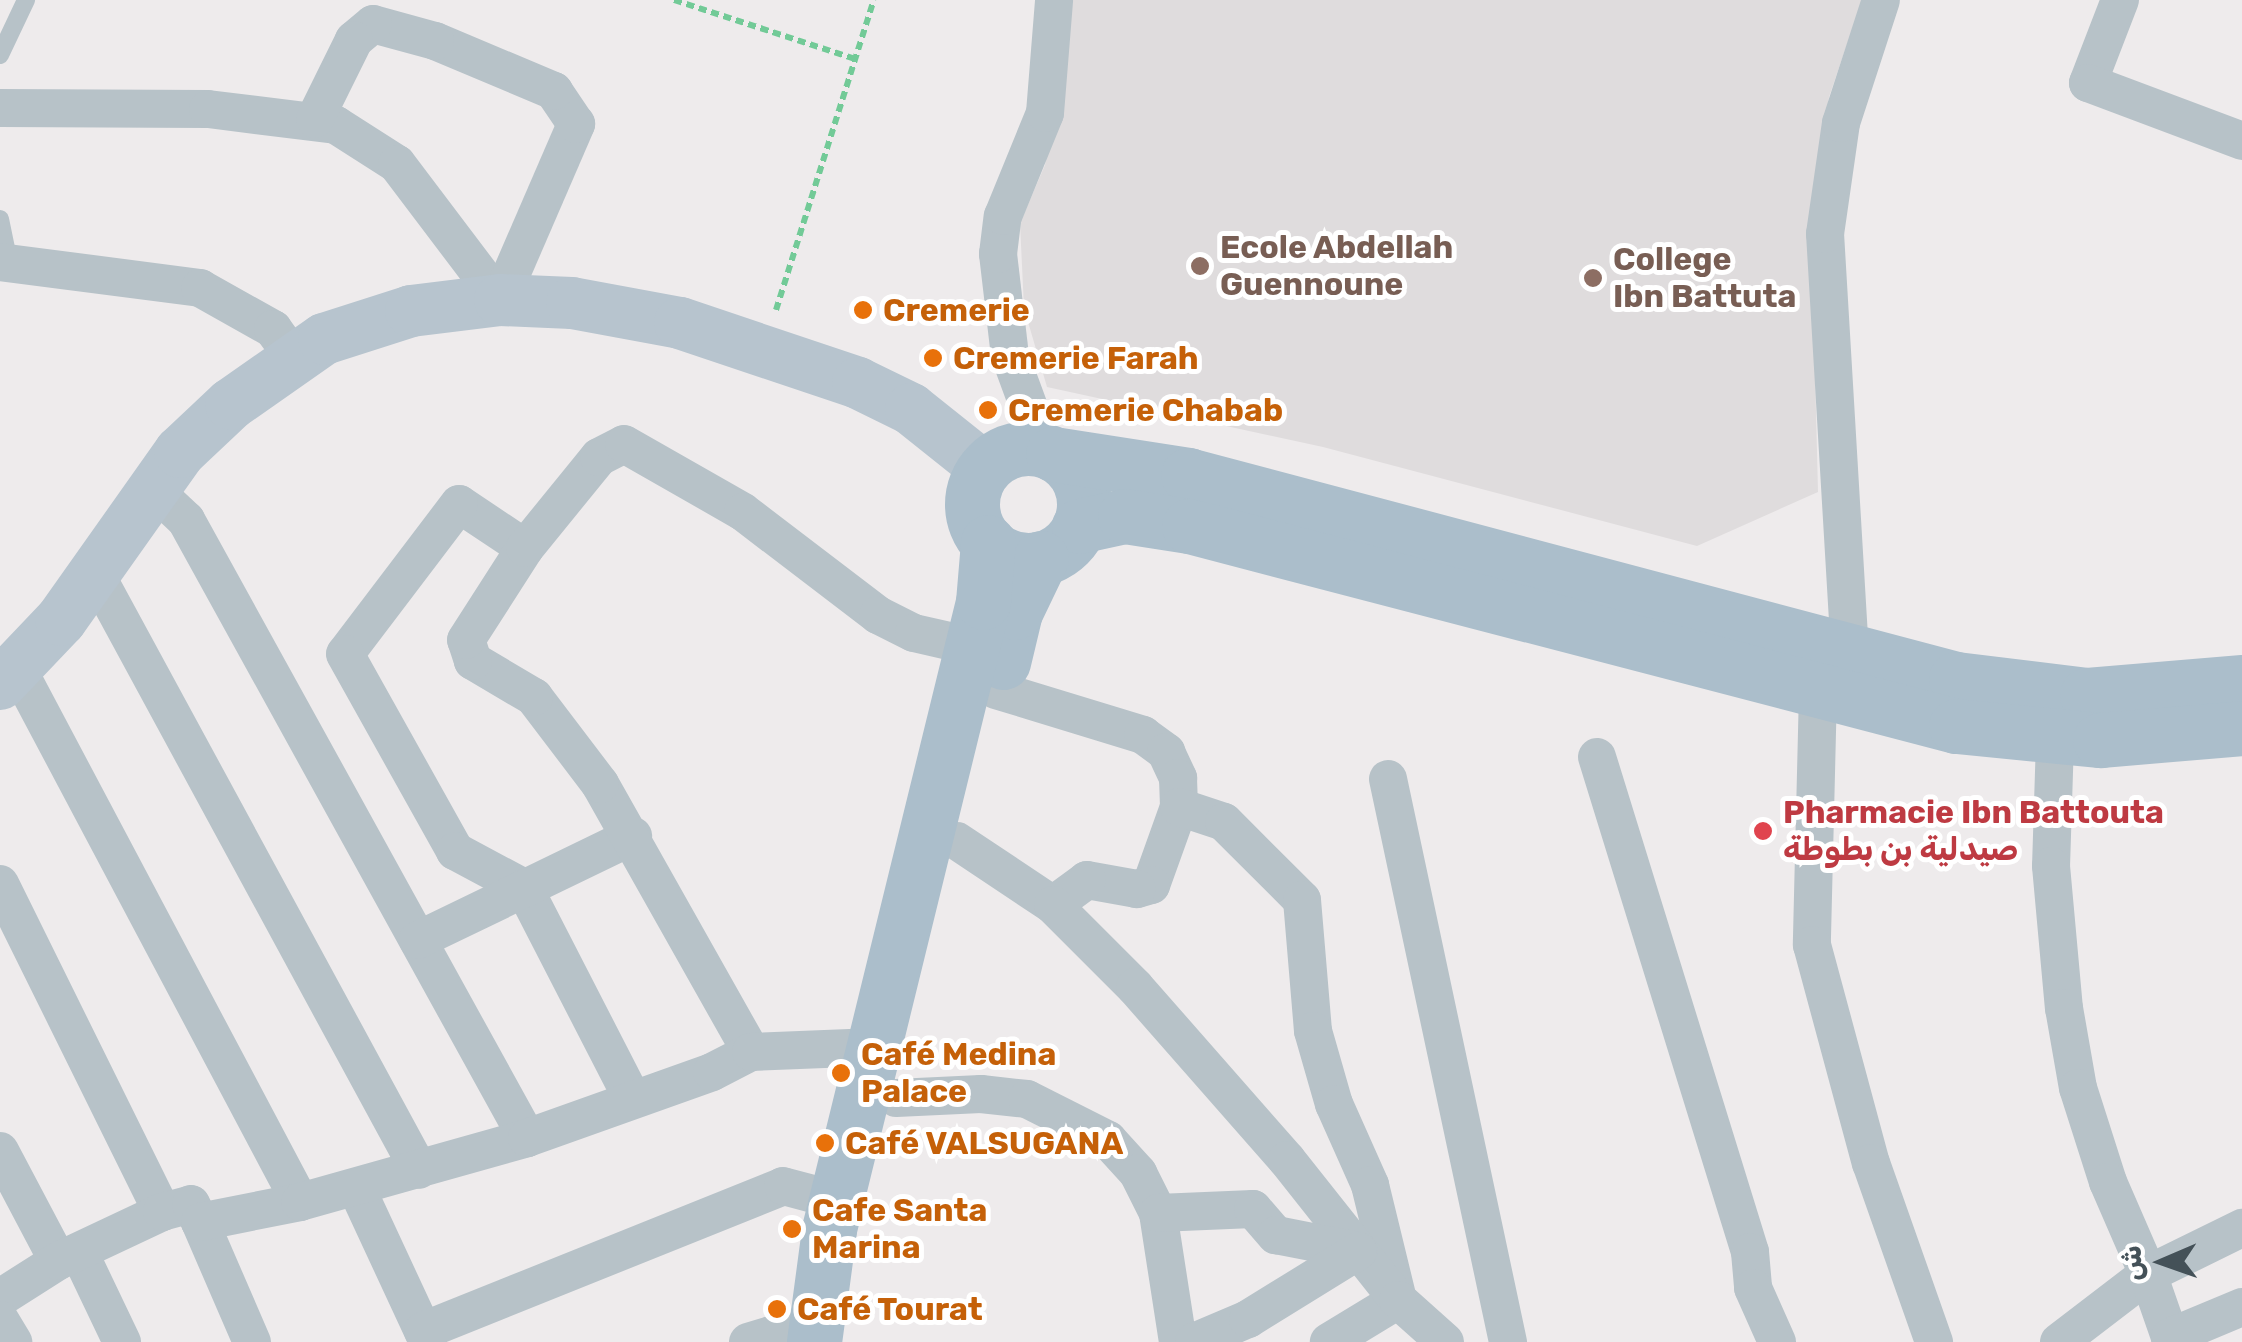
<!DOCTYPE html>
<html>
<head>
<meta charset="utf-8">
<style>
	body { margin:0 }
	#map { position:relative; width:2242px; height:1342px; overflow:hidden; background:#eeebec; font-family:Rubik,"Noto Sans Arabic",sans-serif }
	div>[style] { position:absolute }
	.education>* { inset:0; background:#dfdcdd }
	.path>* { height:6px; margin-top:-3px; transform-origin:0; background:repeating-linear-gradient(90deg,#72ca97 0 8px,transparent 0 13px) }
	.lane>* { height:18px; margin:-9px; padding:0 9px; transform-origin:9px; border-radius:9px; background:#b7c2c8 }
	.street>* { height:38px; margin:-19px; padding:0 19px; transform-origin:19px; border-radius:19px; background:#b7c2c8 }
	.secondary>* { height:52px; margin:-26px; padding:0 26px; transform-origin:26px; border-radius:26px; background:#b7c4ce }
	.primary>* { height:55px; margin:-27.5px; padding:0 27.5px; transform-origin:27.5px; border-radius:27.5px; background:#abbecb }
	.primary>.ring { margin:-27.5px; padding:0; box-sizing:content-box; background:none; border:55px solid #abbecb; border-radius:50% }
	.dots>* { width:28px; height:28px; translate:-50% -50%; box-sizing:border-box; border:5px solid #fff; border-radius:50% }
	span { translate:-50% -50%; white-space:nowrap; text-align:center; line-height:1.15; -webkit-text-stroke:10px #fff; paint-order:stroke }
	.education-label { font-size:32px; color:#785e54; font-weight:700 }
	.left { translate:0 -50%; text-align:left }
	.food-label { font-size:32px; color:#c56008; font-weight:700 }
	.health-label { font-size:32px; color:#be3a42; font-weight:700 }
	.north { position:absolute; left:2112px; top:1212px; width:100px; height:100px; -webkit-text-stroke:8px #fff; paint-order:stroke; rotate:268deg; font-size:28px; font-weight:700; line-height:40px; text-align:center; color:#445158 }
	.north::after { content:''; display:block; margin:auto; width:35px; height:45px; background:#445158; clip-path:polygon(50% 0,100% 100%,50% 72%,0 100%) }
</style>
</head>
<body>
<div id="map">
	<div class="education">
		<div style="clip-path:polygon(1073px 0,1862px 0,1829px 97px,1811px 209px,1818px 492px,1697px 546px,1323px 447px,1047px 387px,1024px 308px,1020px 223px,1045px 165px)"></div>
	</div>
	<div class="path">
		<div style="left:674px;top:0;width:191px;rotate:18deg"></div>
		<div style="left:776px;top:310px;width:325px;rotate:-72.5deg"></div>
	</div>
	<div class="lane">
		<div style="left:0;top:55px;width:61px;rotate:-64.7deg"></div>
		<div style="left:0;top:219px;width:45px;rotate:78.4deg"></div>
	</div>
	<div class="street">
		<div style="left:2120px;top:0;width:89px;rotate:111.1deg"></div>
		<div style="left:2088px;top:83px;width:165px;rotate:20.6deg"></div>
		<div style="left:0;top:108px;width:208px;rotate:0.3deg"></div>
		<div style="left:208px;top:109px;width:129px;rotate:7.1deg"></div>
		<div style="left:336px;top:125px;width:72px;rotate:32.6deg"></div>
		<div style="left:397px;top:164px;width:171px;rotate:52.9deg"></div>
		<div style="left:500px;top:300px;width:192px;rotate:-66.6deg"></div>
		<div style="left:576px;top:124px;width:40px;rotate:-124deg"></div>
		<div style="left:554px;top:91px;width:129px;rotate:-157.2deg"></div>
		<div style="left:435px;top:41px;width:64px;rotate:-164.7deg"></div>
		<div style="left:373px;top:24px;width:25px;rotate:140deg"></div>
		<div style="left:354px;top:40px;width:88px;rotate:116.3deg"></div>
		<div style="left:0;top:262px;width:202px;rotate:7.4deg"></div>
		<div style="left:200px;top:288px;width:84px;rotate:29.3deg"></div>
		<div style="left:273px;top:329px;width:36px;rotate:54deg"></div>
		<div style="left:1045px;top:451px;width:101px;rotate:-110.2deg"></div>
		<div style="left:1010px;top:356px;width:103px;rotate:-96.7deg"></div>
		<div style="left:998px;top:254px;width:38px;rotate:-83deg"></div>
		<div style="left:1003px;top:216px;width:111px;rotate:-67.8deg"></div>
		<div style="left:1045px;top:113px;width:113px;rotate:-85.4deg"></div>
		<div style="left:154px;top:490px;width:44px;rotate:43.2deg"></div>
		<div style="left:186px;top:520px;width:706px;rotate:61.11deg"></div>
		<div style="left:525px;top:548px;width:79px;rotate:-146.3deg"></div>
		<div style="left:459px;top:504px;width:188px;rotate:127.2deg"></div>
		<div style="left:345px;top:654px;width:226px;rotate:60.8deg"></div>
		<div style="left:455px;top:851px;width:78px;rotate:28.2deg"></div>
		<div style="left:524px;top:888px;width:236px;rotate:62.8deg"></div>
		<div style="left:95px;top:573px;width:679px;rotate:61.51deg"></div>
		<div style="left:1850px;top:654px;width:421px;rotate:-93.4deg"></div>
		<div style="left:1825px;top:234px;width:112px;rotate:-81.8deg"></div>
		<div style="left:1841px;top:123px;width:129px;rotate:-72deg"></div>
		<div style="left:18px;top:670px;width:602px;rotate:62.07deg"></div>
		<div style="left:996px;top:690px;width:154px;rotate:17deg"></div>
		<div style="left:1143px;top:735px;width:29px;rotate:36deg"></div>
		<div style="left:1166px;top:752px;width:29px;rotate:65deg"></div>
		<div style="left:1178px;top:778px;width:29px;rotate:88deg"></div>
		<div style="left:1179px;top:807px;width:83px;rotate:109.7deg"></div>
		<div style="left:1151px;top:885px;width:15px;rotate:164deg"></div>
		<div style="left:1137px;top:889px;width:51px;rotate:-169.8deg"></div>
		<div style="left:1087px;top:880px;width:42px;rotate:143.7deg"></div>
		<div style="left:1818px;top:691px;width:254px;rotate:91.4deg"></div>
		<div style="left:1812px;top:945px;width:226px;rotate:74.9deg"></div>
		<div style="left:1871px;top:1163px;width:190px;rotate:70.6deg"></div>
		<div style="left:2055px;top:740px;width:126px;rotate:91.8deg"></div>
		<div style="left:2051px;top:866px;width:143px;rotate:84.8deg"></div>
		<div style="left:2064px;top:1008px;width:81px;rotate:80.1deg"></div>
		<div style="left:2078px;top:1088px;width:99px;rotate:72.3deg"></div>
		<div style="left:2108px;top:1182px;width:100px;rotate:66.5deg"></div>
		<div style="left:2148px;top:1274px;width:105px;rotate:-26.1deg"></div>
		<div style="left:1597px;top:757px;width:518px;rotate:72.82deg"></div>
		<div style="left:1750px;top:1252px;width:36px;rotate:85deg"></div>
		<div style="left:1753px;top:1288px;width:59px;rotate:66deg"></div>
		<div style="left:1388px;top:779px;width:576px;rotate:77.97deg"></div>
		<div style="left:1179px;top:807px;width:47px;rotate:18.4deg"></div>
		<div style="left:1224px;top:822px;width:110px;rotate:45deg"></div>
		<div style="left:1302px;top:900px;width:131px;rotate:85.2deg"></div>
		<div style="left:1313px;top:1031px;width:76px;rotate:74deg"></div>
		<div style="left:1334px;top:1104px;width:89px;rotate:66deg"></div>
		<div style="left:1370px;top:1185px;width:118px;rotate:76.3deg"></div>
		<div style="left:1398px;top:1300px;width:81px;rotate:148.7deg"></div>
		<div style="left:957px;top:841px;width:115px;rotate:33.7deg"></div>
		<div style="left:1053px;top:905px;width:116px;rotate:45deg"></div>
		<div style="left:1135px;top:987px;width:230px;rotate:48.7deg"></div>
		<div style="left:1287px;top:1160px;width:179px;rotate:51.6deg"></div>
		<div style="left:1398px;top:1300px;width:63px;rotate:41.8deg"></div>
		<div style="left:0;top:884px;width:366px;rotate:63.7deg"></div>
		<div style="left:418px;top:940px;width:239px;rotate:-25.8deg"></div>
		<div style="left:751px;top:1052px;width:308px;rotate:-119.4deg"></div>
		<div style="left:600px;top:784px;width:109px;rotate:-127.2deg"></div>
		<div style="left:534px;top:697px;width:71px;rotate:-149.5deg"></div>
		<div style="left:473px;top:661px;width:22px;rotate:-108deg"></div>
		<div style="left:466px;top:640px;width:109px;rotate:-57.3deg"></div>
		<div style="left:525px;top:548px;width:117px;rotate:-50.9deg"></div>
		<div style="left:599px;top:457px;width:28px;rotate:-27deg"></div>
		<div style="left:624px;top:444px;width:137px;rotate:29.7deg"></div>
		<div style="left:743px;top:512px;width:170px;rotate:37.3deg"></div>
		<div style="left:878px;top:615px;width:40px;rotate:26.6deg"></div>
		<div style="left:914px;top:633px;width:58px;rotate:12.8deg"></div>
		<div style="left:896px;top:1098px;width:85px;rotate:-2.7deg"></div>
		<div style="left:981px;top:1094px;width:46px;rotate:6.2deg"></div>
		<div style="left:1027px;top:1099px;width:91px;rotate:26.8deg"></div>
		<div style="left:1108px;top:1140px;width:45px;rotate:47.7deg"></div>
		<div style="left:1138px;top:1173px;width:45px;rotate:63.4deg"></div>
		<div style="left:1158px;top:1213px;width:131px;rotate:81.2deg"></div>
		<div style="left:0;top:1151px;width:124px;rotate:62.2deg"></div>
		<div style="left:356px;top:1187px;width:171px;rotate:65.1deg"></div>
		<div style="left:1158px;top:1213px;width:95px;rotate:-2.4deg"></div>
		<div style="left:1253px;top:1209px;width:35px;rotate:49deg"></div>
		<div style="left:1276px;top:1235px;width:84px;rotate:11deg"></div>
		<div style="left:200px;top:1222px;width:131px;rotate:66.6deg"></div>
		<div style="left:79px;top:1252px;width:100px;rotate:64.5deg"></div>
		<div style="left:0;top:1298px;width:69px;rotate:-32.5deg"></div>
		<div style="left:58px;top:1261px;width:115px;rotate:-25.2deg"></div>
		<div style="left:162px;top:1212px;width:30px;rotate:-15deg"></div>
		<div style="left:191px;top:1204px;width:20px;rotate:63deg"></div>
		<div style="left:200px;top:1222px;width:102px;rotate:-11.3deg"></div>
		<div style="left:300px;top:1202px;width:236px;rotate:-15.7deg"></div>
		<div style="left:527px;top:1138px;width:196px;rotate:-19.6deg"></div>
		<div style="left:712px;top:1072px;width:44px;rotate:-27.1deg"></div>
		<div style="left:751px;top:1052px;width:124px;rotate:-2.3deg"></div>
		<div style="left:0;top:1320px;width:26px;rotate:59deg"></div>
		<div style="left:423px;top:1331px;width:388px;rotate:-21.9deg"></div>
		<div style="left:783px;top:1186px;width:55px;rotate:14.8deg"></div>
		<div style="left:748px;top:1342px;width:71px;rotate:-17.2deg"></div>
		<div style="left:1194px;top:1342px;width:59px;rotate:-23.1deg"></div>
		<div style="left:1248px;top:1319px;width:129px;rotate:-31.7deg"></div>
		<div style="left:2059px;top:1342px;width:112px;rotate:-37.4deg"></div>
		<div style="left:2148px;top:1274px;width:67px;rotate:70.8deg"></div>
		<div style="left:2171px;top:1342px;width:5px;rotate:-101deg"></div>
		<div style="left:2170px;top:1337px;width:78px;rotate:-22.6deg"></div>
	</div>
	<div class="secondary">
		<div style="left:0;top:684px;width:88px;rotate:-46.4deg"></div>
		<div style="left:61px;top:620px;width:206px;rotate:-54.7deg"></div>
		<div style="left:180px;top:452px;width:70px;rotate:-43.3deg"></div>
		<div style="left:231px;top:404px;width:113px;rotate:-35deg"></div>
		<div style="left:324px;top:339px;width:91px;rotate:-17.8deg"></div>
		<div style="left:411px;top:311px;width:90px;rotate:-7deg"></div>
		<div style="left:500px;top:300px;width:72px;rotate:2.4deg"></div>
		<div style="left:572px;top:303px;width:110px;rotate:10.5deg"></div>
		<div style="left:680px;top:323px;width:188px;rotate:18.6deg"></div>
		<div style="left:858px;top:383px;width:59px;rotate:26.1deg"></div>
		<div style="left:911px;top:409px;width:95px;rotate:38.6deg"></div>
	</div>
	<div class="primary">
		<div class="ring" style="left:972px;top:448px;width:57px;height:57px"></div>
		<div style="left:1053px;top:454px;width:137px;rotate:8.8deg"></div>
		<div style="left:1188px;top:475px;width:795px;rotate:14.88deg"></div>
		<div style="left:1956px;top:679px;width:132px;rotate:7deg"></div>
		<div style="left:2087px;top:695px;width:156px;rotate:-4.8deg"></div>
		<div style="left:1079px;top:526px;width:47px;rotate:-12.3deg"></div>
		<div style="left:1125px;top:516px;width:65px;rotate:8.9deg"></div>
		<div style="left:1189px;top:526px;width:793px;rotate:14.61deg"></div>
		<div style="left:1956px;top:726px;width:145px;rotate:5.6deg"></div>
		<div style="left:2100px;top:740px;width:143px;rotate:-4.8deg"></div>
		<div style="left:1003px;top:662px;width:51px;rotate:-76.5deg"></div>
		<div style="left:1015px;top:612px;width:60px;rotate:-64.3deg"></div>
		<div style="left:814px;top:1342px;width:114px;rotate:-82.4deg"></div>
		<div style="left:829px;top:1229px;width:646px;rotate:-76.2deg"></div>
		<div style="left:983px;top:602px;width:60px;rotate:-85.2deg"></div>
	</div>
	<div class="dots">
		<div style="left:1200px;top:266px;background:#8d6e63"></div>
		<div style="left:1593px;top:278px;background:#8d6e63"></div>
		<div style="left:863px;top:310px;background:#e8710a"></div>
		<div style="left:933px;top:358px;background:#e8710a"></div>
		<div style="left:988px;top:410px;background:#e8710a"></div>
		<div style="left:1763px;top:831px;background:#e0444e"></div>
		<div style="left:841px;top:1073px;background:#e8710a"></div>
		<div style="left:825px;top:1143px;background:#e8710a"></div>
		<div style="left:792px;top:1229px;background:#e8710a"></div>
		<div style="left:777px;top:1309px;background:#e8710a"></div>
	</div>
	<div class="education-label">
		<span class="left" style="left:1220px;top:266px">Ecole Abdellah<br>Guennoune</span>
		<span class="left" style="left:1613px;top:278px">College<br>Ibn Battuta</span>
	</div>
	<div class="food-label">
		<span class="left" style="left:883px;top:310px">Cremerie</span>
		<span class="left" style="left:953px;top:358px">Cremerie Farah</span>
		<span class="left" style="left:1008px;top:410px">Cremerie Chabab</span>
		<span class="left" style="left:861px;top:1073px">Café Medina<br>Palace</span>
		<span class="left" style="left:845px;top:1143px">Café VALSUGANA</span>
		<span class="left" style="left:812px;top:1229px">Cafe Santa<br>Marina</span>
		<span class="left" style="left:797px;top:1309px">Café Tourat</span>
	</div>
	<div class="health-label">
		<span class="left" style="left:1783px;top:831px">Pharmacie Ibn Battouta<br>صيدلية بن بطوطة</span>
	</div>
	<div class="north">ش</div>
</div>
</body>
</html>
